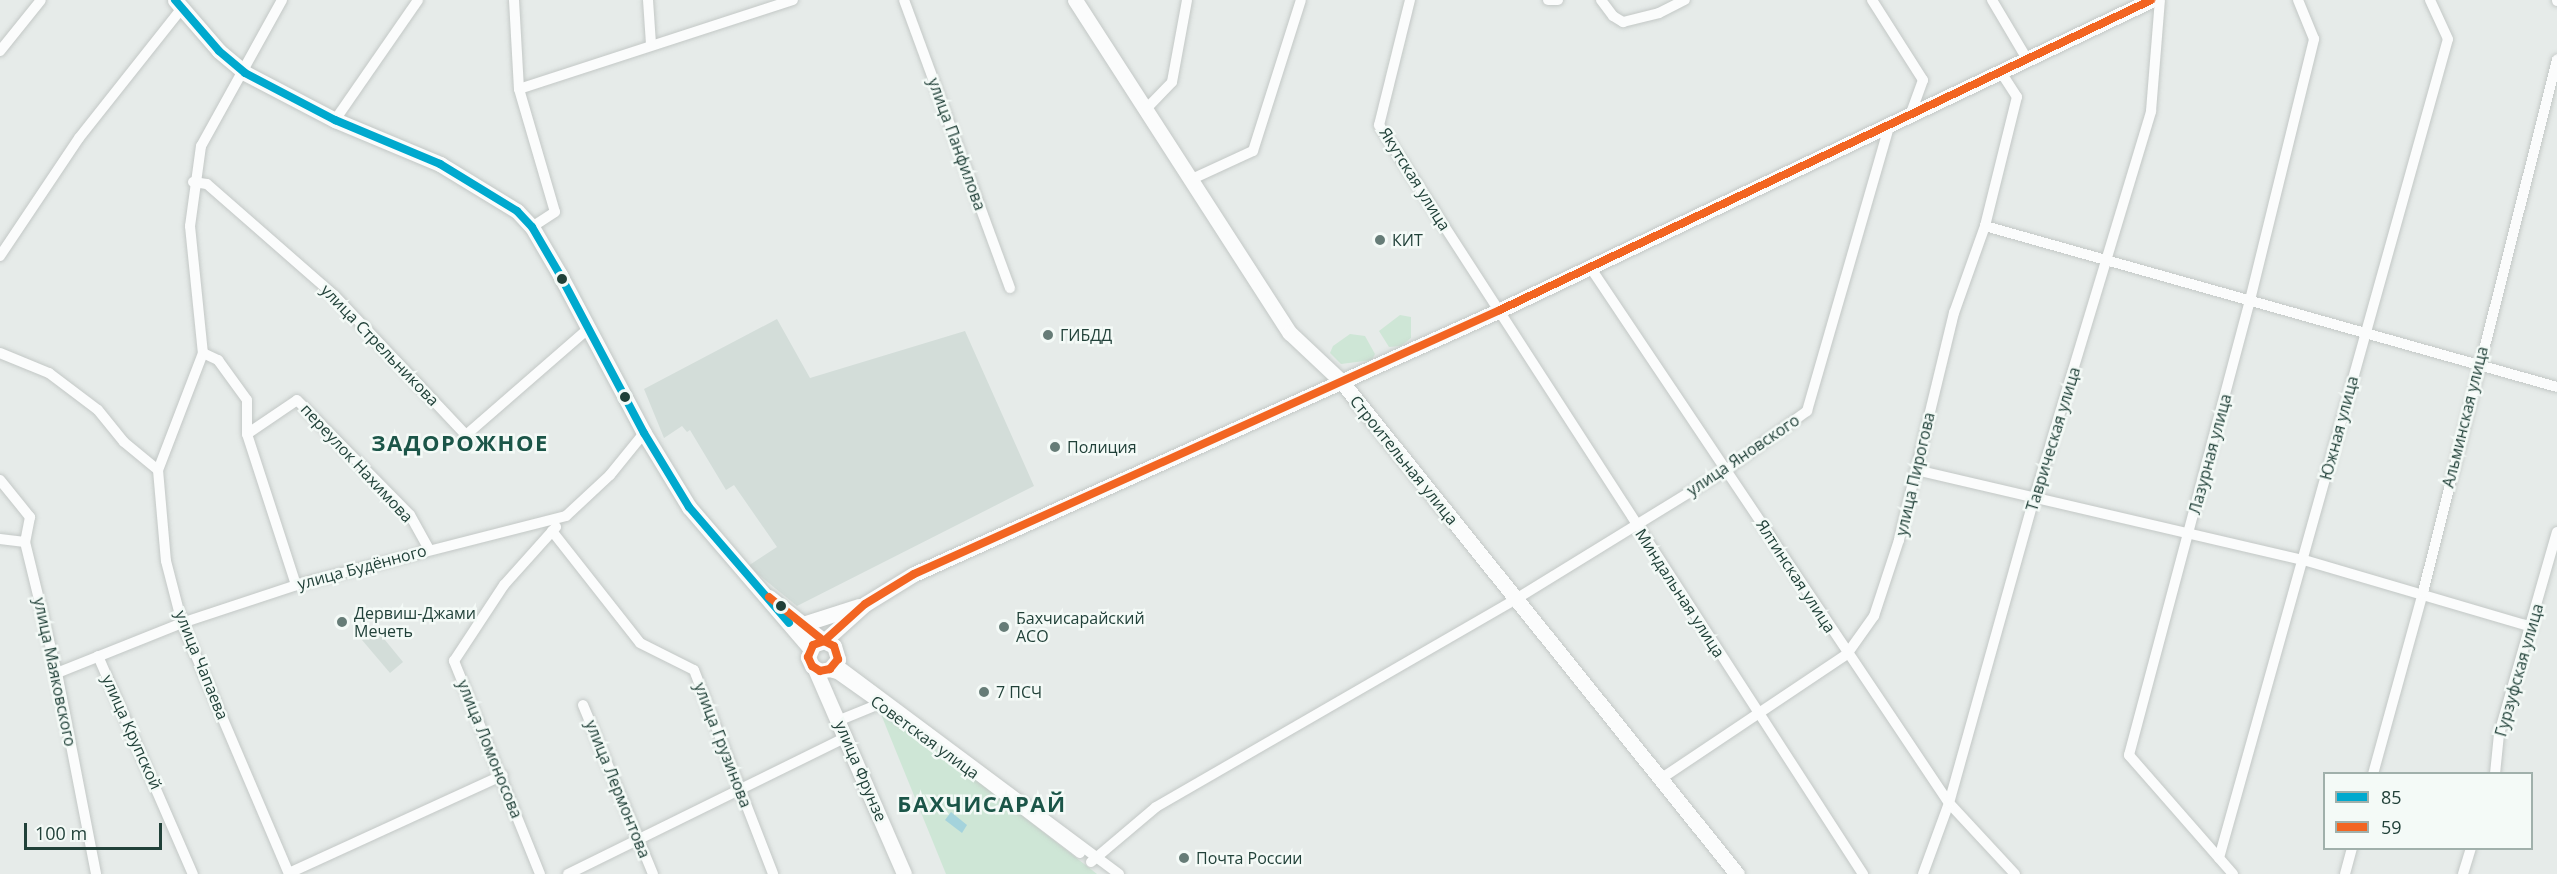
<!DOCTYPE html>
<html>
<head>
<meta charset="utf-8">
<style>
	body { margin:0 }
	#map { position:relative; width:2557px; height:874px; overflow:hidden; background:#e6ebe9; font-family:"Open Sans",sans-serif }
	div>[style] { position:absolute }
	.built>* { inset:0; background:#d3ddd9 }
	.green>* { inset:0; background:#cee6d6 }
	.water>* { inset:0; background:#a4d3dc }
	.roads { filter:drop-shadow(0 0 2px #c3c8c6) drop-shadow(0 0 2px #c3c8c6) }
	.street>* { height:10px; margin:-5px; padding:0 5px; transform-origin:5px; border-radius:5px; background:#fbfcfc }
	.secondary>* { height:15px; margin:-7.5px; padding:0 7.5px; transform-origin:7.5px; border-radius:7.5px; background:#fbfcfc }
	.bus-1>* { height:8px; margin:-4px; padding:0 4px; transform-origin:4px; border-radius:4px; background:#00a9ce }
	.bus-2>* { height:8px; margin:-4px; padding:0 4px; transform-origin:4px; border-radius:4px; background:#f26522 }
	.dots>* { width:16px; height:16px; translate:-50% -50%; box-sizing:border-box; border:3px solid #f4faf7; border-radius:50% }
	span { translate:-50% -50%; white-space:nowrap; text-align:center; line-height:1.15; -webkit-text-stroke:5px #f4faf7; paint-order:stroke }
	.street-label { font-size:16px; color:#214139 }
	.poi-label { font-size:16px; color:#214139 }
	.left { translate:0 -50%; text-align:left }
	.district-label { font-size:22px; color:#1b5548; font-weight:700; letter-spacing:1.5px }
	.legend { position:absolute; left:2323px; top:772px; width:210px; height:78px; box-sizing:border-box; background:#f4faf7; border:2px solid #a0b0ab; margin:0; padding:8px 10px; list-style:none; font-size:18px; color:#214139 }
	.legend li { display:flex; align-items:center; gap:12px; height:30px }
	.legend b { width:30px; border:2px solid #a0b0ab }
	.scale { position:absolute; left:24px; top:823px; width:138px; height:27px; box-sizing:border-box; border:3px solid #214139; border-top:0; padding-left:8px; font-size:18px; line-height:21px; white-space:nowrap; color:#214139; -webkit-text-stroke:4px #f4faf7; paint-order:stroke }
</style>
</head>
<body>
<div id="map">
	<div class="built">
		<div style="clip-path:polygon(777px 319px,810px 378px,965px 331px,1034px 486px,797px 606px,748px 566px,777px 547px,734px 485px,726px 490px,690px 430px,687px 432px,682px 426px,664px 438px,644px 389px)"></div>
		<div style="clip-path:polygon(376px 629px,403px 662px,390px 673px,362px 640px)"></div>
	</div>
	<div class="green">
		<div style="clip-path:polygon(1400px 315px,1411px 317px,1411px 338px,1401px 346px,1389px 347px,1379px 331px)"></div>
		<div style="clip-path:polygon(1350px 334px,1365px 336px,1375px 354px,1372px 360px,1341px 364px,1330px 353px,1333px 346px)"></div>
		<div style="clip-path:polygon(876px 702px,1097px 874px,946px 874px)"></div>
	</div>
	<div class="water">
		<div style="clip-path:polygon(951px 812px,967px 825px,962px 833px,945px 820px)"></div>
	</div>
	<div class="roads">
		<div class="street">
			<div style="left:282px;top:0;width:167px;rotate:119deg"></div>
			<div style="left:201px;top:146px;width:81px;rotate:97.8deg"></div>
			<div style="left:190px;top:226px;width:128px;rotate:84.2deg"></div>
			<div style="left:203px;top:353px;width:125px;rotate:111deg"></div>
			<div style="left:158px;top:470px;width:91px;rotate:85deg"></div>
			<div style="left:166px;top:561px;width:64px;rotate:75.5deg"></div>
			<div style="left:182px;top:623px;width:273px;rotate:66.9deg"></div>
			<div style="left:514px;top:0;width:89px;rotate:86.8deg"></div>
			<div style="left:519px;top:89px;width:128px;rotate:73.7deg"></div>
			<div style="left:555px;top:212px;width:27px;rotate:147deg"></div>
			<div style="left:648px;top:0;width:44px;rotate:86.1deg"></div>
			<div style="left:904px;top:0;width:307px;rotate:69.8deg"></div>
			<div style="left:1410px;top:0;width:129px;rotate:103.9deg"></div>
			<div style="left:1379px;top:125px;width:892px;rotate:57.13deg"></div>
			<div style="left:1548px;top:0;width:10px"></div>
			<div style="left:1601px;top:0;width:20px;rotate:53deg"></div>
			<div style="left:1613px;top:16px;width:12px;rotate:31deg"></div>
			<div style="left:1623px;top:22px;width:37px;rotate:-14deg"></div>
			<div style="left:1659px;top:13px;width:29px;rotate:-27deg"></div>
			<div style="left:1872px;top:0;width:95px;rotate:57.5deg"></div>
			<div style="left:1923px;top:80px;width:37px;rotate:110deg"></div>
			<div style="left:1992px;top:0;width:69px;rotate:59.3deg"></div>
			<div style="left:2557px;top:0;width:1px;rotate:90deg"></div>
			<div style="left:0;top:51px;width:65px;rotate:-51.2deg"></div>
			<div style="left:519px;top:89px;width:288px;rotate:-18deg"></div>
			<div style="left:1147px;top:108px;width:36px;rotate:-46deg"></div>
			<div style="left:1172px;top:82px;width:83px;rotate:-79.6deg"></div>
			<div style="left:335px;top:120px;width:146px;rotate:-55.3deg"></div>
			<div style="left:1192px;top:179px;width:67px;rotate:-24.7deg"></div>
			<div style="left:1253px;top:151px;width:158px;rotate:-72.4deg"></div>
			<div style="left:193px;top:182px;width:14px;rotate:8deg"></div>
			<div style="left:207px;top:184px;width:169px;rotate:41.2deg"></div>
			<div style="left:334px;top:295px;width:192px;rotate:46.7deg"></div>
			<div style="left:466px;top:435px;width:163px;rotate:-41deg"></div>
			<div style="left:1985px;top:226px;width:594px;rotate:15.72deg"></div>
			<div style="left:0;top:256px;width:142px;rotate:-56.2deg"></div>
			<div style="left:79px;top:138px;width:166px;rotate:-51.6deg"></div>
			<div style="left:1590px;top:267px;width:645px;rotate:56.19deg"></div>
			<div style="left:1949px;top:803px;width:97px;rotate:47.1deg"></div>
			<div style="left:0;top:353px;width:53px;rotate:22.2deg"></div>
			<div style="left:49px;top:373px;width:61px;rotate:37.1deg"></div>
			<div style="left:98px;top:410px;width:41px;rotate:50.9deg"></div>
			<div style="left:124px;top:442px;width:44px;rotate:39.5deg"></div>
			<div style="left:203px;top:353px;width:17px;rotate:25deg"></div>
			<div style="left:218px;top:360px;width:49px;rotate:54.1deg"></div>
			<div style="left:247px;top:400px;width:34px;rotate:90deg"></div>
			<div style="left:247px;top:434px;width:159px;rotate:72deg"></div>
			<div style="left:247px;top:434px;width:60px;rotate:-34.2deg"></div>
			<div style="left:297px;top:400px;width:161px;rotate:45.5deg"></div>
			<div style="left:410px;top:515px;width:39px;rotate:61deg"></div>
			<div style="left:1916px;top:470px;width:398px;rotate:13.1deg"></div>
			<div style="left:2304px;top:560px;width:237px;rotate:16.4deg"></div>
			<div style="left:0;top:480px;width:48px;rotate:51deg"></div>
			<div style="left:30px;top:517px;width:25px;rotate:101deg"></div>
			<div style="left:25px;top:542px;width:135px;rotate:76.3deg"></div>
			<div style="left:57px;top:673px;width:205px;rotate:79deg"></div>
			<div style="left:552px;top:531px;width:142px;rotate:51.8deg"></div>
			<div style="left:640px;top:643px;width:60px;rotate:26.6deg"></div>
			<div style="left:694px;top:670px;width:219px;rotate:68.8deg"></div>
			<div style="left:0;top:539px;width:25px;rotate:7deg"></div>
			<div style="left:98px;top:656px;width:238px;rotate:66.5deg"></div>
			<div style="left:836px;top:663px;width:353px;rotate:36.7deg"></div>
			<div style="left:825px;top:671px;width:12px;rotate:14deg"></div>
			<div style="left:837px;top:674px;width:83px;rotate:35.2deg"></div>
			<div style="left:57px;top:673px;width:135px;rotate:-21.8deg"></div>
			<div style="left:182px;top:623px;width:127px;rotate:-18.3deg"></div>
			<div style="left:303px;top:583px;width:271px;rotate:-14.3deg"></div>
			<div style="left:566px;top:516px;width:60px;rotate:-43deg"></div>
			<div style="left:610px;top:475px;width:54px;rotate:-51deg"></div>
			<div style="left:583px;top:705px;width:183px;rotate:67.5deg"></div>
			<div style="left:840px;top:720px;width:48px;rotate:-22.2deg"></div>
			<div style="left:971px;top:770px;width:137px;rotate:37.3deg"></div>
			<div style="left:2373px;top:774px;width:189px;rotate:-74.6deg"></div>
			<div style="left:2423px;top:592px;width:549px;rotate:-75.86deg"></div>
			<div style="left:2495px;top:774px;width:40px;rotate:-84.3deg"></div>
			<div style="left:2499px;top:734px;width:210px;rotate:-74deg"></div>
			<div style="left:1659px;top:780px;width:226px;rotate:-33.8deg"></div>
			<div style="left:1847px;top:654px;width:47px;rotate:-54.6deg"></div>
			<div style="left:1874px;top:616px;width:80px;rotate:-71.8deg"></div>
			<div style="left:1899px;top:540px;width:234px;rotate:-76.4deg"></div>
			<div style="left:1954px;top:313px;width:92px;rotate:-70.4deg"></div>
			<div style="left:1985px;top:226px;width:133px;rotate:-76.1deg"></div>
			<div style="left:2017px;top:97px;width:30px;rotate:-123deg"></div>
			<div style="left:2219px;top:858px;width:850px;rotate:-74.38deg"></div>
			<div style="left:2448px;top:39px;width:43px;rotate:-114.8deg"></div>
			<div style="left:1091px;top:862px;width:85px;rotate:-40.2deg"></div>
			<div style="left:1156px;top:807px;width:416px;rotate:-30deg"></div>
			<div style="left:1516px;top:599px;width:248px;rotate:-31.6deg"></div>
			<div style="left:1727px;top:469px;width:99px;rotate:-35.9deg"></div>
			<div style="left:1807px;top:411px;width:299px;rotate:-73.9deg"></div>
			<div style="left:289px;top:873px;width:235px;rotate:-24.6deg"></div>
			<div style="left:540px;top:874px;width:230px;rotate:-112deg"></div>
			<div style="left:454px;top:661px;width:91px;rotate:-56.7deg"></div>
			<div style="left:504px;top:585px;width:78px;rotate:-48.1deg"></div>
			<div style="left:568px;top:874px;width:311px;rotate:-26.2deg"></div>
			<div style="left:1923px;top:874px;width:76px;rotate:-69.9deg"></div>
			<div style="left:1949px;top:803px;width:319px;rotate:-74.4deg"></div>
			<div style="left:2035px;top:496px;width:402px;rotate:-73.2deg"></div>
			<div style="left:2151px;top:111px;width:111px;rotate:-85.4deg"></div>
			<div style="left:2233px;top:874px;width:158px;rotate:-131.2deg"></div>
			<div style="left:2129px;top:755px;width:471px;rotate:-75.1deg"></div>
			<div style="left:2250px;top:300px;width:269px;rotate:-76.2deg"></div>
			<div style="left:2314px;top:39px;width:42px;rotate:-112.3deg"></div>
			<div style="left:2345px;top:874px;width:27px;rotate:-75deg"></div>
			<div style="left:2463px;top:874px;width:27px;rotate:-73deg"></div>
		</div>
		<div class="secondary">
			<div style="left:175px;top:0;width:67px;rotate:49.2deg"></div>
			<div style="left:219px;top:51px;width:34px;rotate:40deg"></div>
			<div style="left:245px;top:73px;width:102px;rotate:27.6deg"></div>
			<div style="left:335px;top:120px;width:114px;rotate:22.7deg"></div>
			<div style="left:440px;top:164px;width:90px;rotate:31.4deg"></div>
			<div style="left:517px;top:211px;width:22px;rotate:47deg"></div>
			<div style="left:532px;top:227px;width:56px;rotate:59.7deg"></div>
			<div style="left:560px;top:275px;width:179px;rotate:62deg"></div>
			<div style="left:644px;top:433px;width:87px;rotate:58.7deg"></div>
			<div style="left:689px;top:507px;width:186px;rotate:49.4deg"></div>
			<div style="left:1075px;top:0;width:396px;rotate:57.2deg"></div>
			<div style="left:1290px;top:333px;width:70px;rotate:43.3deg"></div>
			<div style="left:1341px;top:381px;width:632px;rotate:51.23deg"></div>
			<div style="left:769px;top:597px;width:70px;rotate:38.7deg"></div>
			<div style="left:824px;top:641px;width:11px;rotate:27deg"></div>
			<div style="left:834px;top:646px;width:14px;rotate:73deg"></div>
			<div style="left:838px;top:659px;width:13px;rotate:129deg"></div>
			<div style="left:830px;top:669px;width:10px;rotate:169deg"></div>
			<div style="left:820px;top:671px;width:9px;rotate:-148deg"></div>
			<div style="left:812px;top:666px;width:10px;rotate:-114deg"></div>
			<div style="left:808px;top:657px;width:13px;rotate:-67deg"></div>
			<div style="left:813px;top:645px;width:12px;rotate:-20deg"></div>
			<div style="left:824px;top:641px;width:55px;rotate:-42.1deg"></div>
			<div style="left:865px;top:604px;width:57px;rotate:-31.5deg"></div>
			<div style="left:914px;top:574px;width:643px;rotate:-24.25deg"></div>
			<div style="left:1500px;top:310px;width:721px;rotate:-25.46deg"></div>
			<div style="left:803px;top:624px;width:59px;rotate:-17.8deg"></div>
			<div style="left:815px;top:669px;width:223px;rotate:66.5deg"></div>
		</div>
	</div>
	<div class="bus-1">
		<div style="left:175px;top:0;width:67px;rotate:49.2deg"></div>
		<div style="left:219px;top:51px;width:34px;rotate:40deg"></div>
		<div style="left:245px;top:73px;width:102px;rotate:27.6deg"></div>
		<div style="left:335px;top:120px;width:114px;rotate:22.7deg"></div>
		<div style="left:440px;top:164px;width:90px;rotate:31.4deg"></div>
		<div style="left:517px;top:211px;width:22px;rotate:47deg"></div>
		<div style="left:532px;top:227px;width:56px;rotate:59.7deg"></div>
		<div style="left:560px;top:275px;width:179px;rotate:62deg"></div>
		<div style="left:644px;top:433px;width:87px;rotate:58.7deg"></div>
		<div style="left:689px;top:507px;width:153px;rotate:49.2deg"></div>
	</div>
	<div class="bus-2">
		<div style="left:769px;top:597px;width:70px;rotate:38.7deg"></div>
		<div style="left:824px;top:641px;width:11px;rotate:27deg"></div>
		<div style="left:834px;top:646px;width:14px;rotate:73deg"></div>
		<div style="left:838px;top:659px;width:13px;rotate:129deg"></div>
		<div style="left:830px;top:669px;width:10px;rotate:169deg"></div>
		<div style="left:820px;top:671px;width:9px;rotate:-148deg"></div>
		<div style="left:812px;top:666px;width:10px;rotate:-114deg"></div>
		<div style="left:808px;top:657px;width:13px;rotate:-67deg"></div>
		<div style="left:813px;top:645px;width:12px;rotate:-20deg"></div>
		<div style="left:824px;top:641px;width:55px;rotate:-42.1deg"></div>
		<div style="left:865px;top:604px;width:57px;rotate:-31.5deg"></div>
		<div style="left:914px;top:574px;width:643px;rotate:-24.25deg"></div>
		<div style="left:1500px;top:310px;width:721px;rotate:-25.46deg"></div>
	</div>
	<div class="dots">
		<div style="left:1380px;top:240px;background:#667c77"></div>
		<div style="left:562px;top:279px;background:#214139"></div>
		<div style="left:1048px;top:335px;background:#667c77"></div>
		<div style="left:625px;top:397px;background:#214139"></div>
		<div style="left:1055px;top:447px;background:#667c77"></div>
		<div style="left:781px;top:606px;background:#214139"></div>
		<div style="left:342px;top:622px;background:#667c77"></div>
		<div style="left:1004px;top:627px;background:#667c77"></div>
		<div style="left:984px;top:692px;background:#667c77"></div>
		<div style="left:1184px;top:858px;background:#667c77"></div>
	</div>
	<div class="street-label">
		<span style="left:957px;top:144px;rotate:70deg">улица Панфилова</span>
		<span style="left:1415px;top:179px;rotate:58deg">Якутская улица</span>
		<span style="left:380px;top:345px;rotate:46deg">улица Стрельникова</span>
		<span style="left:2465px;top:417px;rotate:-76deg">Альминская улица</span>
		<span style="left:2339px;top:428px;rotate:-75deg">Южная улица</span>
		<span style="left:2053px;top:439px;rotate:-73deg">Таврическая улица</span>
		<span style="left:2210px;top:454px;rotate:-75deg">Лазурная улица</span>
		<span style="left:1743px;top:455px;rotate:-34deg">улица Яновского</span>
		<span style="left:1404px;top:460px;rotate:51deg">Строительная улица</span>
		<span style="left:357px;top:463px;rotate:47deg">переулок Нахимова</span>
		<span style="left:1915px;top:474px;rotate:-77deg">улица Пирогова</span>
		<span style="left:362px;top:567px;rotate:-15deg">улица Будённого</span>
		<span style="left:1796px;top:576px;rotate:57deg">Ялтинская улица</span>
		<span style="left:1680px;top:593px;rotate:57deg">Миндальная улица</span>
		<span style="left:202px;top:665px;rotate:68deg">улица Чапаева</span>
		<span style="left:2519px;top:670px;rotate:-74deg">Гурзуфская улица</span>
		<span style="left:55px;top:672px;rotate:78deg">улица Маяковского</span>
		<span style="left:132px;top:732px;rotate:66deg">улица Крупской</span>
		<span style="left:925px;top:737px;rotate:36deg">Советская улица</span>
		<span style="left:723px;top:745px;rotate:69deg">улица Грузинова</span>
		<span style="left:490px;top:749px;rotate:68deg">улица Ломоносова</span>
		<span style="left:861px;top:771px;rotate:67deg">улица Фрунзе</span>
		<span style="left:618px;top:789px;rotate:68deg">улица Лермонтова</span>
	</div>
	<div class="poi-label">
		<span class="left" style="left:1392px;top:240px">КИТ</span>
		<span class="left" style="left:1060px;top:335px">ГИБДД</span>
		<span class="left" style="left:1067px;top:447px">Полиция</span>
		<span class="left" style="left:354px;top:622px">Дервиш-Джами<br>Мечеть</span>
		<span class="left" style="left:1016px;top:627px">Бахчисарайский<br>АСО</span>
		<span class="left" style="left:996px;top:692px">7 ПСЧ</span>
		<span class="left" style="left:1196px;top:858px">Почта России</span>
	</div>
	<div class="district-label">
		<span style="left:460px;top:443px">ЗАДОРОЖНОЕ</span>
		<span style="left:982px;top:804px">БАХЧИСАРАЙ</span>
	</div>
	<ul class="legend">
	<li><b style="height:8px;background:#00a9ce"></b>85</li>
	<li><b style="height:8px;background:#f26522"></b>59</li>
	</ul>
	<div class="scale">100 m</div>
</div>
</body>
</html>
